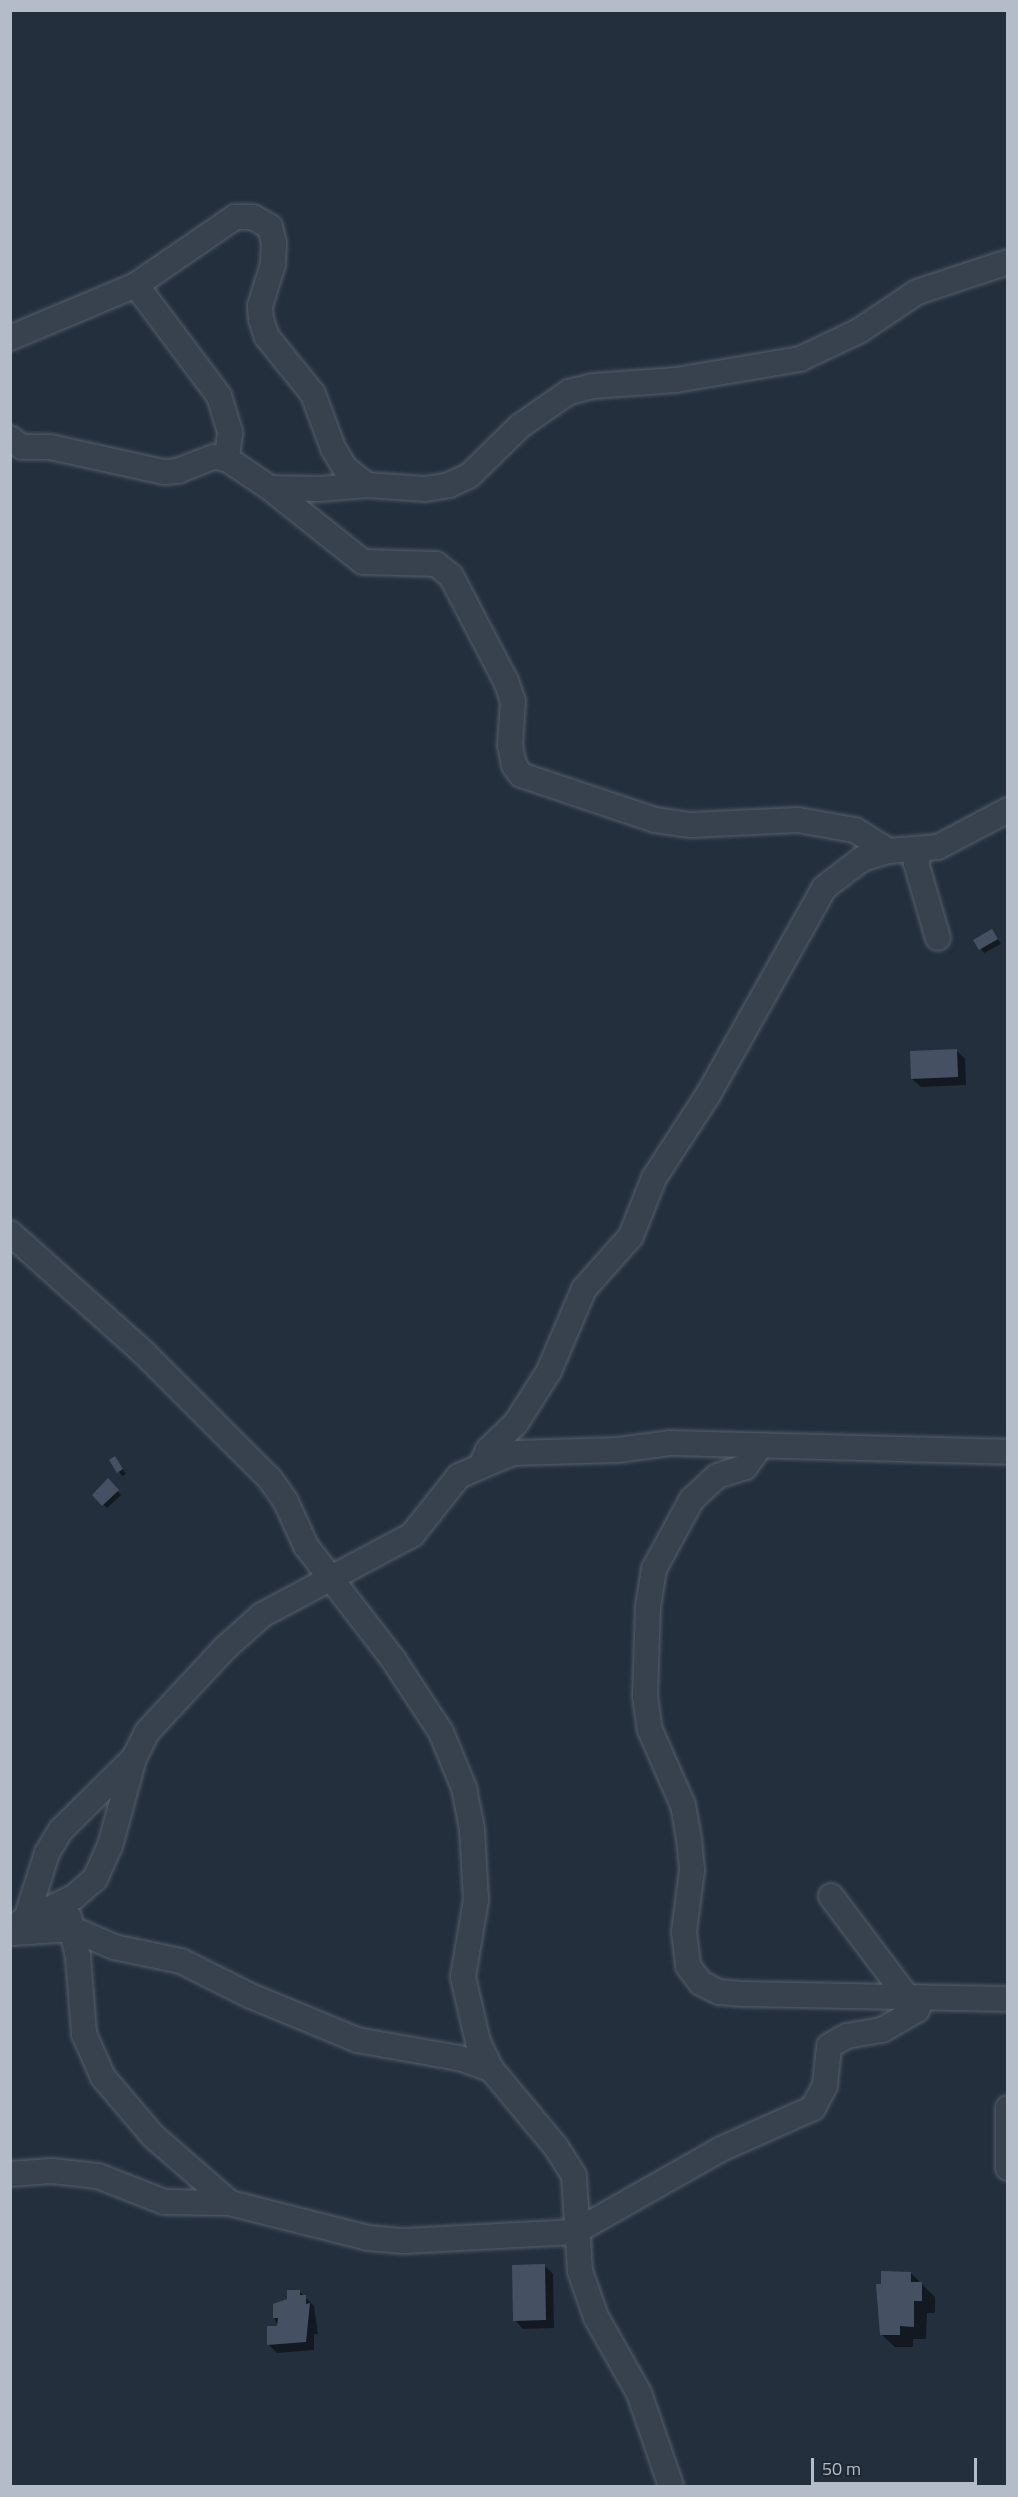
<!DOCTYPE html>
<html>
<head>
<meta charset="utf-8">
<style>
	body { margin:0 }
	#map { position:relative; width:1018px; height:2497px; overflow:hidden; background:#242f3e; font-family:"Titillium Web",sans-serif }
	div>[style] { position:absolute }
	.shadow>* { inset:0; background:#0007 }
	.building>* { inset:0; background:#455162 }
	.roads { filter:drop-shadow(0 0 2px #565f6c) drop-shadow(0 0 2px #565f6c) }
	.street>* { height:24px; margin:-12px; padding:0 12px; transform-origin:12px; border-radius:12px; background:#38414e }
	span { translate:-50% -50%; white-space:nowrap; text-align:center; line-height:1.15; -webkit-text-stroke:6px #1d2633; paint-order:stroke }
	.frame { position:absolute; inset:0; border:12px solid #b4bcc9; pointer-events:none }
	.scale { position:absolute; left:811px; top:2458px; width:166px; height:27px; box-sizing:border-box; border:3px solid #b4bcc9; border-top:0; padding-left:8px; font-size:18px; line-height:21px; white-space:nowrap; color:#b4bcc9; -webkit-text-stroke:4px #1d2633; paint-order:stroke }
</style>
</head>
<body>
<div id="map">
	<div class="shadow">
		<div style="clip-path:polygon(992px 931px,1001px 944px,984px 953px,975px 941px)"></div>
		<div style="clip-path:polygon(956px 1050px,965px 1059px,966px 1085px,921px 1087px,912px 1079px)"></div>
		<div style="clip-path:polygon(111px 1460px,118px 1462px,126px 1474px,122px 1476px)"></div>
		<div style="clip-path:polygon(108px 1481px,121px 1495px,107px 1508px,94px 1495px)"></div>
		<div style="clip-path:polygon(544px 2265px,553px 2274px,554px 2328px,523px 2329px,515px 2320px)"></div>
		<div style="clip-path:polygon(911px 2273px,935px 2297px,935px 2313px,927px 2313px,926px 2339px,913px 2339px,913px 2347px,895px 2347px,881px 2334px)"></div>
		<div style="clip-path:polygon(299px 2291px,314px 2306px,318px 2334px,314px 2334px,314px 2350px,277px 2353px,268px 2344px,279px 2328px,274px 2318px)"></div>
	</div>
	<div class="building">
		<div style="clip-path:polygon(992px 929px,998px 939px,979px 950px,973px 940px)"></div>
		<div style="clip-path:polygon(957px 1049px,958px 1077px,911px 1079px,910px 1051px)"></div>
		<div style="clip-path:polygon(115px 1456px,123px 1469px,117px 1473px,109px 1460px)"></div>
		<div style="clip-path:polygon(108px 1478px,119px 1490px,102px 1506px,92px 1495px)"></div>
		<div style="clip-path:polygon(545px 2264px,546px 2320px,513px 2321px,512px 2265px)"></div>
		<div style="clip-path:polygon(881px 2271px,911px 2272px,911px 2282px,922px 2282px,922px 2301px,914px 2301px,914px 2327px,900px 2326px,900px 2335px,880px 2335px,876px 2284px,881px 2284px)"></div>
		<div style="clip-path:polygon(287px 2290px,300px 2290px,300px 2295px,306px 2295px,306px 2304px,310px 2303px,306px 2342px,267px 2345px,267px 2326px,277px 2326px,278px 2318px,273px 2318px,273px 2304px,287px 2299px)"></div>
	</div>
	<div class="roads">
		<div class="street">
			<div style="left:136px;top:285px;width:139px;rotate:53.2deg"></div>
			<div style="left:219px;top:396px;width:39px;rotate:73deg"></div>
			<div style="left:230px;top:433px;width:26px;rotate:97deg"></div>
			<div style="left:10px;top:338px;width:137px;rotate:-22.8deg"></div>
			<div style="left:136px;top:285px;width:120px;rotate:-34.5deg"></div>
			<div style="left:235px;top:217px;width:18px"></div>
			<div style="left:253px;top:217px;width:20px;rotate:30deg"></div>
			<div style="left:270px;top:227px;width:16px;rotate:76deg"></div>
			<div style="left:274px;top:243px;width:21px;rotate:93deg"></div>
			<div style="left:273px;top:264px;width:44px;rotate:107.2deg"></div>
			<div style="left:260px;top:306px;width:13px;rotate:86deg"></div>
			<div style="left:261px;top:319px;width:19px;rotate:72deg"></div>
			<div style="left:267px;top:337px;width:73px;rotate:51.1deg"></div>
			<div style="left:313px;top:394px;width:58px;rotate:69.7deg"></div>
			<div style="left:333px;top:448px;width:23px;rotate:59deg"></div>
			<div style="left:345px;top:468px;width:28px;rotate:38deg"></div>
			<div style="left:367px;top:485px;width:58px;rotate:3.9deg"></div>
			<div style="left:425px;top:489px;width:24px;rotate:-9deg"></div>
			<div style="left:449px;top:485px;width:23px;rotate:-25deg"></div>
			<div style="left:470px;top:475px;width:70px;rotate:-44.4deg"></div>
			<div style="left:520px;top:426px;width:60px;rotate:-34.8deg"></div>
			<div style="left:569px;top:392px;width:25px;rotate:-14deg"></div>
			<div style="left:593px;top:386px;width:83px;rotate:-4.1deg"></div>
			<div style="left:676px;top:380px;width:126px;rotate:-9.6deg"></div>
			<div style="left:800px;top:359px;width:65px;rotate:-25.4deg"></div>
			<div style="left:859px;top:331px;width:70px;rotate:-33.9deg"></div>
			<div style="left:917px;top:292px;width:96px;rotate:-18.2deg"></div>
			<div style="left:10px;top:438px;width:15px;rotate:37deg"></div>
			<div style="left:22px;top:447px;width:28px"></div>
			<div style="left:50px;top:447px;width:117px;rotate:12.4deg"></div>
			<div style="left:164px;top:472px;width:13px;rotate:-4deg"></div>
			<div style="left:177px;top:471px;width:40px;rotate:-21deg"></div>
			<div style="left:214px;top:457px;width:13px;rotate:9deg"></div>
			<div style="left:227px;top:459px;width:52px;rotate:34deg"></div>
			<div style="left:270px;top:488px;width:50px;rotate:1.1deg"></div>
			<div style="left:320px;top:489px;width:47px;rotate:-4.9deg"></div>
			<div style="left:270px;top:488px;width:119px;rotate:38.5deg"></div>
			<div style="left:363px;top:562px;width:73px;rotate:1.6deg"></div>
			<div style="left:436px;top:564px;width:19px;rotate:39deg"></div>
			<div style="left:451px;top:576px;width:119px;rotate:62.4deg"></div>
			<div style="left:506px;top:681px;width:21px;rotate:71deg"></div>
			<div style="left:513px;top:701px;width:44px;rotate:93.9deg"></div>
			<div style="left:510px;top:745px;width:20px;rotate:79deg"></div>
			<div style="left:514px;top:765px;width:12px;rotate:55deg"></div>
			<div style="left:521px;top:775px;width:141px;rotate:18.6deg"></div>
			<div style="left:655px;top:820px;width:36px;rotate:8deg"></div>
			<div style="left:691px;top:825px;width:107px;rotate:-2.7deg"></div>
			<div style="left:798px;top:820px;width:58px;rotate:10deg"></div>
			<div style="left:855px;top:830px;width:39px;rotate:32deg"></div>
			<div style="left:920px;top:850px;width:14px;rotate:107deg"></div>
			<div style="left:916px;top:863px;width:78px;rotate:73.7deg"></div>
			<div style="left:10px;top:1233px;width:180px;rotate:41.8deg"></div>
			<div style="left:144px;top:1353px;width:178px;rotate:45deg"></div>
			<div style="left:270px;top:1479px;width:28px;rotate:55deg"></div>
			<div style="left:286px;top:1502px;width:48px;rotate:65.6deg"></div>
			<div style="left:306px;top:1546px;width:143px;rotate:52.4deg"></div>
			<div style="left:393px;top:1659px;width:87px;rotate:56.7deg"></div>
			<div style="left:441px;top:1732px;width:61px;rotate:67.7deg"></div>
			<div style="left:464px;top:1788px;width:42px;rotate:79deg"></div>
			<div style="left:472px;top:1829px;width:71px;rotate:86.8deg"></div>
			<div style="left:476px;top:1900px;width:78px;rotate:99.6deg"></div>
			<div style="left:463px;top:1977px;width:67px;rotate:77deg"></div>
			<div style="left:478px;top:2042px;width:30px;rotate:64deg"></div>
			<div style="left:491px;top:2069px;width:102px;rotate:50.2deg"></div>
			<div style="left:556px;top:2147px;width:34px;rotate:58deg"></div>
			<div style="left:574px;top:2176px;width:95px;rotate:86.4deg"></div>
			<div style="left:580px;top:2271px;width:49px;rotate:70.8deg"></div>
			<div style="left:596px;top:2317px;width:87px;rotate:60.5deg"></div>
			<div style="left:639px;top:2393px;width:98px;rotate:71deg"></div>
			<div style="left:759px;top:1448px;width:24px;rotate:126deg"></div>
			<div style="left:745px;top:1467px;width:29px;rotate:162deg"></div>
			<div style="left:717px;top:1476px;width:34px;rotate:137deg"></div>
			<div style="left:692px;top:1499px;width:80px;rotate:118.5deg"></div>
			<div style="left:654px;top:1569px;width:37px;rotate:99deg"></div>
			<div style="left:648px;top:1606px;width:90px;rotate:91.9deg"></div>
			<div style="left:645px;top:1696px;width:34px;rotate:82deg"></div>
			<div style="left:650px;top:1730px;width:82px;rotate:66.3deg"></div>
			<div style="left:683px;top:1805px;width:36px;rotate:80deg"></div>
			<div style="left:689px;top:1840px;width:30px;rotate:84deg"></div>
			<div style="left:692px;top:1870px;width:63px;rotate:97.4deg"></div>
			<div style="left:684px;top:1932px;width:34px;rotate:83deg"></div>
			<div style="left:688px;top:1966px;width:21px;rotate:53deg"></div>
			<div style="left:701px;top:1983px;width:20px;rotate:27deg"></div>
			<div style="left:719px;top:1992px;width:23px;rotate:5deg"></div>
			<div style="left:742px;top:1994px;width:266px;rotate:1.1deg"></div>
			<div style="left:481px;top:1466px;width:35px;rotate:-22deg"></div>
			<div style="left:513px;top:1453px;width:105px;rotate:-1.6deg"></div>
			<div style="left:618px;top:1450px;width:52px;rotate:-7.7deg"></div>
			<div style="left:670px;top:1443px;width:338px;rotate:1.5deg"></div>
			<div style="left:831px;top:1896px;width:126px;rotate:53deg"></div>
			<div style="left:69px;top:1917px;width:41px;rotate:77.3deg"></div>
			<div style="left:78px;top:1957px;width:77px;rotate:85.5deg"></div>
			<div style="left:84px;top:2034px;width:47px;rotate:66.2deg"></div>
			<div style="left:103px;top:2077px;width:77px;rotate:49.7deg"></div>
			<div style="left:153px;top:2136px;width:102px;rotate:41deg"></div>
			<div style="left:26px;top:1919px;width:69px;rotate:-72.3deg"></div>
			<div style="left:47px;top:1853px;width:27px;rotate:-59deg"></div>
			<div style="left:61px;top:1830px;width:100px;rotate:-44.6deg"></div>
			<div style="left:10px;top:1927px;width:71px;rotate:-25.1deg"></div>
			<div style="left:74px;top:1897px;width:28px;rotate:-41deg"></div>
			<div style="left:95px;top:1879px;width:36px;rotate:-66deg"></div>
			<div style="left:110px;top:1846px;width:91px;rotate:-74.7deg"></div>
			<div style="left:134px;top:1758px;width:29px;rotate:-63deg"></div>
			<div style="left:147px;top:1732px;width:115px;rotate:-47.1deg"></div>
			<div style="left:225px;top:1648px;width:50px;rotate:-41.7deg"></div>
			<div style="left:262px;top:1615px;width:170px;rotate:-28.1deg"></div>
			<div style="left:412px;top:1535px;width:75px;rotate:-51.5deg"></div>
			<div style="left:459px;top:1476px;width:24px;rotate:-24deg"></div>
			<div style="left:481px;top:1466px;width:17px;rotate:-66deg"></div>
			<div style="left:488px;top:1450px;width:39px;rotate:-44deg"></div>
			<div style="left:516px;top:1423px;width:62px;rotate:-57.6deg"></div>
			<div style="left:549px;top:1371px;width:89px;rotate:-66.9deg"></div>
			<div style="left:584px;top:1289px;width:71px;rotate:-48.4deg"></div>
			<div style="left:631px;top:1236px;width:62px;rotate:-68.4deg"></div>
			<div style="left:654px;top:1178px;width:99px;rotate:-57deg"></div>
			<div style="left:708px;top:1095px;width:237px;rotate:-60.7deg"></div>
			<div style="left:824px;top:888px;width:48px;rotate:-37.3deg"></div>
			<div style="left:862px;top:859px;width:27px;rotate:-17deg"></div>
			<div style="left:888px;top:851px;width:50px;rotate:-4.6deg"></div>
			<div style="left:938px;top:847px;width:79px;rotate:-27.9deg"></div>
			<div style="left:13px;top:1933px;width:60px;rotate:-3.8deg"></div>
			<div style="left:73px;top:1929px;width:45px;rotate:23.7deg"></div>
			<div style="left:114px;top:1947px;width:68px;rotate:11.8deg"></div>
			<div style="left:181px;top:1961px;width:78px;rotate:26.6deg"></div>
			<div style="left:251px;top:1996px;width:115px;rotate:22.5deg"></div>
			<div style="left:357px;top:2040px;width:104px;rotate:10deg"></div>
			<div style="left:459px;top:2058px;width:34px;rotate:19deg"></div>
			<div style="left:1008px;top:2108px;width:60px;rotate:90deg"></div>
			<div style="left:10px;top:2174px;width:42px;rotate:-4.1deg"></div>
			<div style="left:52px;top:2171px;width:46px;rotate:6.2deg"></div>
			<div style="left:98px;top:2176px;width:71px;rotate:21.5deg"></div>
			<div style="left:164px;top:2202px;width:66px;rotate:0.9deg"></div>
			<div style="left:230px;top:2203px;width:142px;rotate:14.2deg"></div>
			<div style="left:368px;top:2238px;width:36px;rotate:5deg"></div>
			<div style="left:404px;top:2241px;width:171px;rotate:-3deg"></div>
			<div style="left:575px;top:2232px;width:168px;rotate:-29.6deg"></div>
			<div style="left:721px;top:2149px;width:101px;rotate:-24deg"></div>
			<div style="left:813px;top:2108px;width:26px;rotate:-62deg"></div>
			<div style="left:825px;top:2085px;width:39px;rotate:-84deg"></div>
			<div style="left:829px;top:2046px;width:21px;rotate:-29deg"></div>
			<div style="left:847px;top:2036px;width:36px;rotate:-10deg"></div>
			<div style="left:882px;top:2030px;width:40px;rotate:-29.7deg"></div>
			<div style="left:917px;top:2010px;width:13px;rotate:-67deg"></div>
		</div>
	</div>
	<div class="frame"></div>
	<div class="scale">50 m</div>
</div>
</body>
</html>
